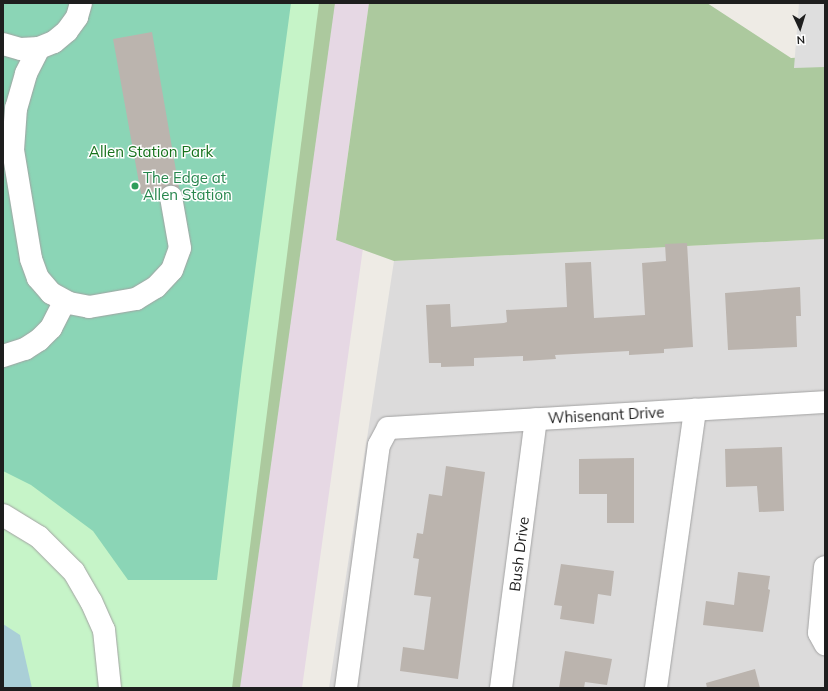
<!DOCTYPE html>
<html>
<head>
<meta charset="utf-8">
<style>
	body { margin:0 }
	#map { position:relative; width:828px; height:691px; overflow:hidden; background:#eeebe5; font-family:Mulish,sans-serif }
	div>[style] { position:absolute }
	.residential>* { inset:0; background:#dcdbdb }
	.industrial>* { inset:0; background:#e6d8e4 }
	.forest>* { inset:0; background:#acc99e }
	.park>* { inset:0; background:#c6f4c8 }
	.pitch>* { inset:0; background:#8bd5b6 }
	.parking>* { inset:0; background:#dedede }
	.water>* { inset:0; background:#aacfd7 }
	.building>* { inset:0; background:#bbb4ae }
	.roads { filter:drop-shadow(0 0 1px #a2a2a2) drop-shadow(0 0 1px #a2a2a2) }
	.minor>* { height:22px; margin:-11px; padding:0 11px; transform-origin:11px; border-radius:11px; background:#fff }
	.dots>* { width:11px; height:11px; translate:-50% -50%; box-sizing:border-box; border:2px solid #fff; border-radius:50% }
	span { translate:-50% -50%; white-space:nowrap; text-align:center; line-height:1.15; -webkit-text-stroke:3px #fff; paint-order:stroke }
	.park-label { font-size:15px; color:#16711b }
	.leisure-label { font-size:15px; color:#27864d }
	.left { translate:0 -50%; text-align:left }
	.street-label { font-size:15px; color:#1e1e1e }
	.frame { position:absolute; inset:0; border:4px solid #1e1e1e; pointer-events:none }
	.north { position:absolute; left:780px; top:8px; width:40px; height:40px; -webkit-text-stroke:3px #fff; paint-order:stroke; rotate:176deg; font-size:11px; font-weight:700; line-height:16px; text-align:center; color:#1e1e1e }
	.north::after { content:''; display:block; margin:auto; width:14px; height:18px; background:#1e1e1e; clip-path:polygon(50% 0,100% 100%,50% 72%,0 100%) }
</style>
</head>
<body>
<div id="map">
	<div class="residential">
		<div style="clip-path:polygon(825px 239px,825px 688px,329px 688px,394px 261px)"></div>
	</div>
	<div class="industrial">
		<div style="clip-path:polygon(321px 3px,369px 3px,336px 239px,363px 248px,302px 688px,227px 688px)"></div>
	</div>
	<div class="forest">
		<div style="clip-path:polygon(291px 3px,335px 3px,240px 688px,204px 688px)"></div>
		<div style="clip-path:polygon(369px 3px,707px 3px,791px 58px,825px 56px,825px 239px,394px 261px,336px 240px)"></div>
	</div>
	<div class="park">
		<div style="clip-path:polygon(3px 3px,319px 3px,232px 688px,3px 688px)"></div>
	</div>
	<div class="pitch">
		<div style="clip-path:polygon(3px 3px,291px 3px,242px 368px,217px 580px,128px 580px,93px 531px,31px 485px,3px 471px)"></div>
	</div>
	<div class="parking">
		<div style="clip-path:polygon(799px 3px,825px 3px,825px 67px,794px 68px)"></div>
	</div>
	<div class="water">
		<div style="clip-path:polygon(3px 624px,20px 635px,32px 688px,3px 688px)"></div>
	</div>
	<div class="building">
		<div style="clip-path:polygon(152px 32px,179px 188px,169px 185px,160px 191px,141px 194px,113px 39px)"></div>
		<div style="clip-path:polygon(687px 243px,693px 347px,664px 349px,664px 353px,629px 355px,629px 351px,555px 355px,556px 359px,523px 361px,523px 356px,474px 358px,474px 366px,441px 367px,441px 363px,429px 363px,426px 305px,450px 304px,451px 327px,504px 323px,507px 322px,506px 310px,567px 307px,565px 263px,591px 262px,594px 318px,645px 315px,642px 263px,666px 261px,665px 244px)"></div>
		<div style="clip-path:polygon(800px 287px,801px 316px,796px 316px,797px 347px,728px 350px,725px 293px)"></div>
		<div style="clip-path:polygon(782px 447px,784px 511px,759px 512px,757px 486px,726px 487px,725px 449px)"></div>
		<div style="clip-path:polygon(634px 458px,634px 523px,607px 523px,607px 494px,579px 494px,579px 459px)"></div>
		<div style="clip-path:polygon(446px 466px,485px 472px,458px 679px,400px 671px,403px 647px,424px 650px,431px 597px,414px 595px,419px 559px,413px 558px,417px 533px,423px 534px,429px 494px,442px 496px)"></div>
		<div style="clip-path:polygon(561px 564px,614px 571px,611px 596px,598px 594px,594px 624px,560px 619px,562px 606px,554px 605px)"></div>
		<div style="clip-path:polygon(738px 572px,770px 576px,768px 589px,770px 590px,763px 632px,703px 625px,706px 601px,734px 605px)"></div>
		<div style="clip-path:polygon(565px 651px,612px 659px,607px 685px,585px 682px,584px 688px,559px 688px)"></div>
		<div style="clip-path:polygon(755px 669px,760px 688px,707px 688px,706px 683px)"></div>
	</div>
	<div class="roads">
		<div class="minor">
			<div style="left:3px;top:44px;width:19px;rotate:16deg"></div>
			<div style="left:21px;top:49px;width:18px;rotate:-3deg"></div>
			<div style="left:39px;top:48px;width:16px;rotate:-22deg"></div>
			<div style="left:54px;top:42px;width:17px;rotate:-40deg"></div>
			<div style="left:67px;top:31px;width:17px;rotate:-54deg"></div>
			<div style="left:77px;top:17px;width:15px;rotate:-74deg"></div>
			<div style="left:39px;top:48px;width:29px;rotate:117deg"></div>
			<div style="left:26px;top:74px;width:35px;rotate:106deg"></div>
			<div style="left:16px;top:108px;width:42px;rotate:94.1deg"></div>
			<div style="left:13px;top:150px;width:110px;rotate:80.6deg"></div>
			<div style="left:31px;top:259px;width:20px;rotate:70deg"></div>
			<div style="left:38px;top:278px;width:20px;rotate:49deg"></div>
			<div style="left:51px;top:293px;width:21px;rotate:29deg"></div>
			<div style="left:69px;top:303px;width:20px;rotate:11deg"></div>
			<div style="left:89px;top:307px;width:48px;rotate:-9.7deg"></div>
			<div style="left:136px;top:299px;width:23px;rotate:-31deg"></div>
			<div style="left:156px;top:287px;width:23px;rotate:-47deg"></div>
			<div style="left:172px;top:270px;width:23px;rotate:-70deg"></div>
			<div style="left:180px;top:248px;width:52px;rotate:-100deg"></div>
			<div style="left:3px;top:356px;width:23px;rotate:-18deg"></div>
			<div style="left:25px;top:349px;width:17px;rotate:-33deg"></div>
			<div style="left:39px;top:340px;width:17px;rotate:-45deg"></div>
			<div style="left:51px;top:328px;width:30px;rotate:-63deg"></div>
			<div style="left:3px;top:515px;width:42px;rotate:31.4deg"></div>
			<div style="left:39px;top:537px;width:49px;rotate:45deg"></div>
			<div style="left:74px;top:572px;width:34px;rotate:60deg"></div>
			<div style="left:91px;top:601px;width:32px;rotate:66deg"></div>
			<div style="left:104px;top:630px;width:58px;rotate:84.1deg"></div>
			<div style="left:825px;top:567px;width:66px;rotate:95.2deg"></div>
			<div style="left:819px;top:633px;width:13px;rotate:61deg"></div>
			<div style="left:346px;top:688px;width:245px;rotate:-82.3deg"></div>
			<div style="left:379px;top:445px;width:19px;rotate:-62deg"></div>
			<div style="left:388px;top:428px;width:438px;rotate:-3.4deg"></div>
			<div style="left:501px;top:688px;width:271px;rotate:-82.6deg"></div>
			<div style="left:656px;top:688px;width:281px;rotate:-82deg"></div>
		</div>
	</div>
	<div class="dots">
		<div style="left:135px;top:186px;background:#2e9e5b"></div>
	</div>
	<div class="park-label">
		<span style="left:151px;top:152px">Allen Station Park</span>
	</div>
	<div class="leisure-label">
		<span class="left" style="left:143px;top:186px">The Edge at<br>Allen Station</span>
	</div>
	<div class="street-label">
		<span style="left:606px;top:415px;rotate:-3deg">Whisenant Drive</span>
		<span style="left:519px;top:554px;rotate:-83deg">Bush Drive</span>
	</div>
	<div class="frame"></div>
	<div class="north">N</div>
</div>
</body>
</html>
